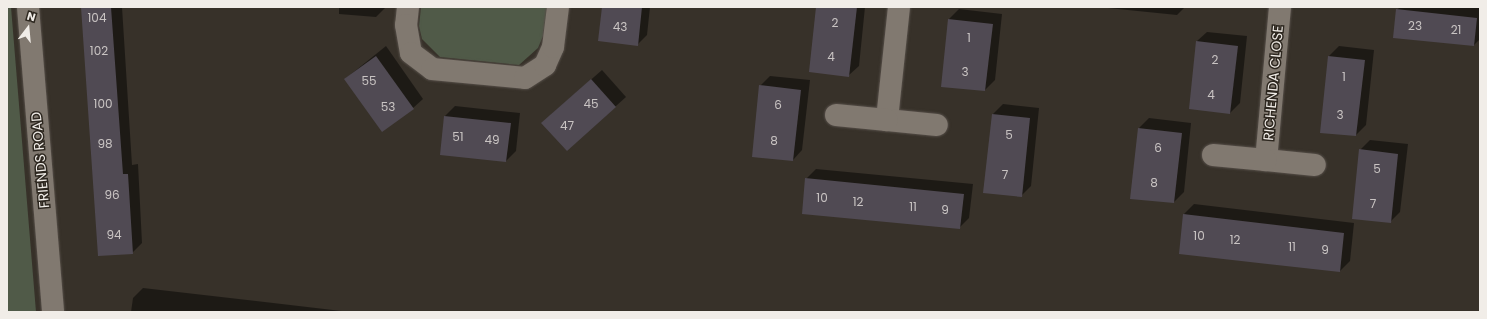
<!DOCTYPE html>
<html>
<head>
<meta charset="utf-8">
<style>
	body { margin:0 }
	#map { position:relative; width:1487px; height:319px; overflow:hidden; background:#373129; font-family:Poppins,sans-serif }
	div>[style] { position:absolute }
	.green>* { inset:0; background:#505a48 }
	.shadow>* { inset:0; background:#0007 }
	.building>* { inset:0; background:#504a53 }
	.roads { filter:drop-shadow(0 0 1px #564f49) drop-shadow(0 0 1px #564f49) }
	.minor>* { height:22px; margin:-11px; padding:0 11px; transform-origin:11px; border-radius:11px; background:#817970 }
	span { translate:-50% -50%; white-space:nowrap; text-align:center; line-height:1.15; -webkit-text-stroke:3px #2d271f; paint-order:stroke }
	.number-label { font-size:12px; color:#c9c4c3 }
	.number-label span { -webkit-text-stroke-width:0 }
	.street-label { font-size:14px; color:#f1ede8 }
	.frame { position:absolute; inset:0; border:8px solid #f1ede8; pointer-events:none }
	.north { position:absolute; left:8px; top:8px; width:40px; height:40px; -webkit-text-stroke:3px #2d271f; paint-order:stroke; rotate:16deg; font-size:11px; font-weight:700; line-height:16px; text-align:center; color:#f1ede8 }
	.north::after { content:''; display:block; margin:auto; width:14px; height:18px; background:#f1ede8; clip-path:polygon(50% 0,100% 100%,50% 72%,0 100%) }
</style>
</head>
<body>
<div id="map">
	<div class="green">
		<div style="clip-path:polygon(7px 7px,11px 7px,36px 312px,7px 312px)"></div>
		<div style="clip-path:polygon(421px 7px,547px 7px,543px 36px,538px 48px,519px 65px,440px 57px,422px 39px,419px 26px)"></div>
	</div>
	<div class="shadow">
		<div style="clip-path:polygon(82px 7px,122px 7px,132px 165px,138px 164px,142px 243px,132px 253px)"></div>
		<div style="clip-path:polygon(339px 7px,386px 7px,376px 17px,339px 14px)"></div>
		<div style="clip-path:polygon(603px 7px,650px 7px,647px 35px,637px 45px)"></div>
		<div style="clip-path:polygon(817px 7px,865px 7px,859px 66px,849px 75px)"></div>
		<div style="clip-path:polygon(1098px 7px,1185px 7px,1177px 15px)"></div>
		<div style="clip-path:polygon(1400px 7px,1480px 8px,1480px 39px,1474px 45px,1397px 10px)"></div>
		<div style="clip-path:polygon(959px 9px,1002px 14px,995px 80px,985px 90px,942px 86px,949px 19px)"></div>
		<div style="clip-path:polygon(1207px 32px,1247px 36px,1240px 103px,1230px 113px,1197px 41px)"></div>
		<div style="clip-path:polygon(386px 46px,423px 99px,413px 108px,345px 79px)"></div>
		<div style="clip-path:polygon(1339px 46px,1374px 50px,1366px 125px,1356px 135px,1329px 56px)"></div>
		<div style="clip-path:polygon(602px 70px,626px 97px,567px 150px,553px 113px)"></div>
		<div style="clip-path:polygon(770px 76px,810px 80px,802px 150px,793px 160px,760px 86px)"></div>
		<div style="clip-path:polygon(1003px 104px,1039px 108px,1031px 186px,1021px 196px,984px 192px,993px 114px)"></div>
		<div style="clip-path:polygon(455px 106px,520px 113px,516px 151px,506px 161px,441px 154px,445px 116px)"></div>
		<div style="clip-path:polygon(1149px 118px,1191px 123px,1184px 192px,1174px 202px,1139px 128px)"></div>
		<div style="clip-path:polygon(1370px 140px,1408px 144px,1400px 212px,1390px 222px,1360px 150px)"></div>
		<div style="clip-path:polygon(816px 169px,973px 184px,969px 218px,959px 228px,806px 179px)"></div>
		<div style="clip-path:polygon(1194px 204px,1354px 223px,1350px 261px,1340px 271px,1184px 214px)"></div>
		<div style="clip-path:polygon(143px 288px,350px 312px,131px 312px,133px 298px)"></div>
	</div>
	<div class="building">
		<div style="clip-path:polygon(81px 7px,111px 7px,123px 174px,128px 174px,133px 254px,98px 256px)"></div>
		<div style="clip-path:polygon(602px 7px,642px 7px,638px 46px,598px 41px)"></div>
		<div style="clip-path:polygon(816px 7px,857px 7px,849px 77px,809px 72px)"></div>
		<div style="clip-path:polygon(1396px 9px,1477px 18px,1474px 46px,1393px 38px)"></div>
		<div style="clip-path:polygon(948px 19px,993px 24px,985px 91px,941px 87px)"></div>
		<div style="clip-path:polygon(1196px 41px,1238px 46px,1230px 114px,1189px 109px)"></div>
		<div style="clip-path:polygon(376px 56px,414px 109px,382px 132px,344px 79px)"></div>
		<div style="clip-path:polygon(1328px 56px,1365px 60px,1356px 136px,1320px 133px)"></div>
		<div style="clip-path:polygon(591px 79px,616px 107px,567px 151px,541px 123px)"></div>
		<div style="clip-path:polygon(759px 85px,801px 90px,793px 161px,752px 157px)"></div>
		<div style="clip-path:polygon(992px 114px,1030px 118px,1022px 197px,983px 193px)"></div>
		<div style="clip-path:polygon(444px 116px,511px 123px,506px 162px,440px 155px)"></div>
		<div style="clip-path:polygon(1138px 128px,1182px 133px,1174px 203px,1130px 199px)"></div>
		<div style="clip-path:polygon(1359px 149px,1398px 154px,1391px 223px,1352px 219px)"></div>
		<div style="clip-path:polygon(805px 178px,964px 194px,960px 229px,802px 214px)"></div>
		<div style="clip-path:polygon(1183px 214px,1344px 233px,1340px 272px,1179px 254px)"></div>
	</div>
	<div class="roads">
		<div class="minor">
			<div style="left:28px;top:7px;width:306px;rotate:85.3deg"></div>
			<div style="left:408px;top:7px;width:18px;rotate:96deg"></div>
			<div style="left:406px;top:25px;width:28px;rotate:80deg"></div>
			<div style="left:411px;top:53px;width:26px;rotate:37deg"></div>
			<div style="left:432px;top:69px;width:93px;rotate:5.5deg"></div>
			<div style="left:525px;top:78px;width:24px;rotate:-33deg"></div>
			<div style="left:545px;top:65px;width:20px;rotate:-66deg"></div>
			<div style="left:553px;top:47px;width:40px;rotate:-82.9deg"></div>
			<div style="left:899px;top:7px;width:114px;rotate:96.1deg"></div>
			<div style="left:887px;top:120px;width:50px;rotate:5.7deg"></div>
			<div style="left:1280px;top:7px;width:154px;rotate:95.2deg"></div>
			<div style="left:1266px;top:160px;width:49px;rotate:5.8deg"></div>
			<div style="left:836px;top:115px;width:51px;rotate:5.6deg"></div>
			<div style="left:1213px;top:155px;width:53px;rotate:5.4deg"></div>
		</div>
	</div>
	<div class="number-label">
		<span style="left:97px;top:18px">104</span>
		<span style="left:835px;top:23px">2</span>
		<span style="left:1415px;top:26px">23</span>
		<span style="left:620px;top:27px">43</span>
		<span style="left:1456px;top:30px">21</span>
		<span style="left:969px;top:38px">1</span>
		<span style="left:99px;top:51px">102</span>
		<span style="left:831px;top:57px">4</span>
		<span style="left:1215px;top:60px">2</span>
		<span style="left:965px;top:72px">3</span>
		<span style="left:1344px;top:77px">1</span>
		<span style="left:369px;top:81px">55</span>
		<span style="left:1211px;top:95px">4</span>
		<span style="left:103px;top:104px">100</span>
		<span style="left:591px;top:104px">45</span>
		<span style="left:778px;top:105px">6</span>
		<span style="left:388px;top:107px">53</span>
		<span style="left:1340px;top:115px">3</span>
		<span style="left:567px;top:126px">47</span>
		<span style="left:1009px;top:135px">5</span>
		<span style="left:458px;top:137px">51</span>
		<span style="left:492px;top:140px">49</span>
		<span style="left:774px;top:141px">8</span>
		<span style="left:105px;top:144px">98</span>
		<span style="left:1158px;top:148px">6</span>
		<span style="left:1377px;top:169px">5</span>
		<span style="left:1005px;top:175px">7</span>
		<span style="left:1154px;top:183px">8</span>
		<span style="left:112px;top:195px">96</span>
		<span style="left:822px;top:198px">10</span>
		<span style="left:858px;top:202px">12</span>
		<span style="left:1373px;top:204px">7</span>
		<span style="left:913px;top:207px">11</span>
		<span style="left:945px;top:210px">9</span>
		<span style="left:114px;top:235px">94</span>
		<span style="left:1199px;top:236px">10</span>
		<span style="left:1235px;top:240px">12</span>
		<span style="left:1292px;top:247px">11</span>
		<span style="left:1325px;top:250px">9</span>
	</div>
	<div class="street-label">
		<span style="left:1273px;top:83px;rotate:-85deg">RICHENDA CLOSE</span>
		<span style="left:40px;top:160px;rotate:-95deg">FRIENDS ROAD</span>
	</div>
	<div class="frame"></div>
	<div class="north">N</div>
</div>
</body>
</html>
